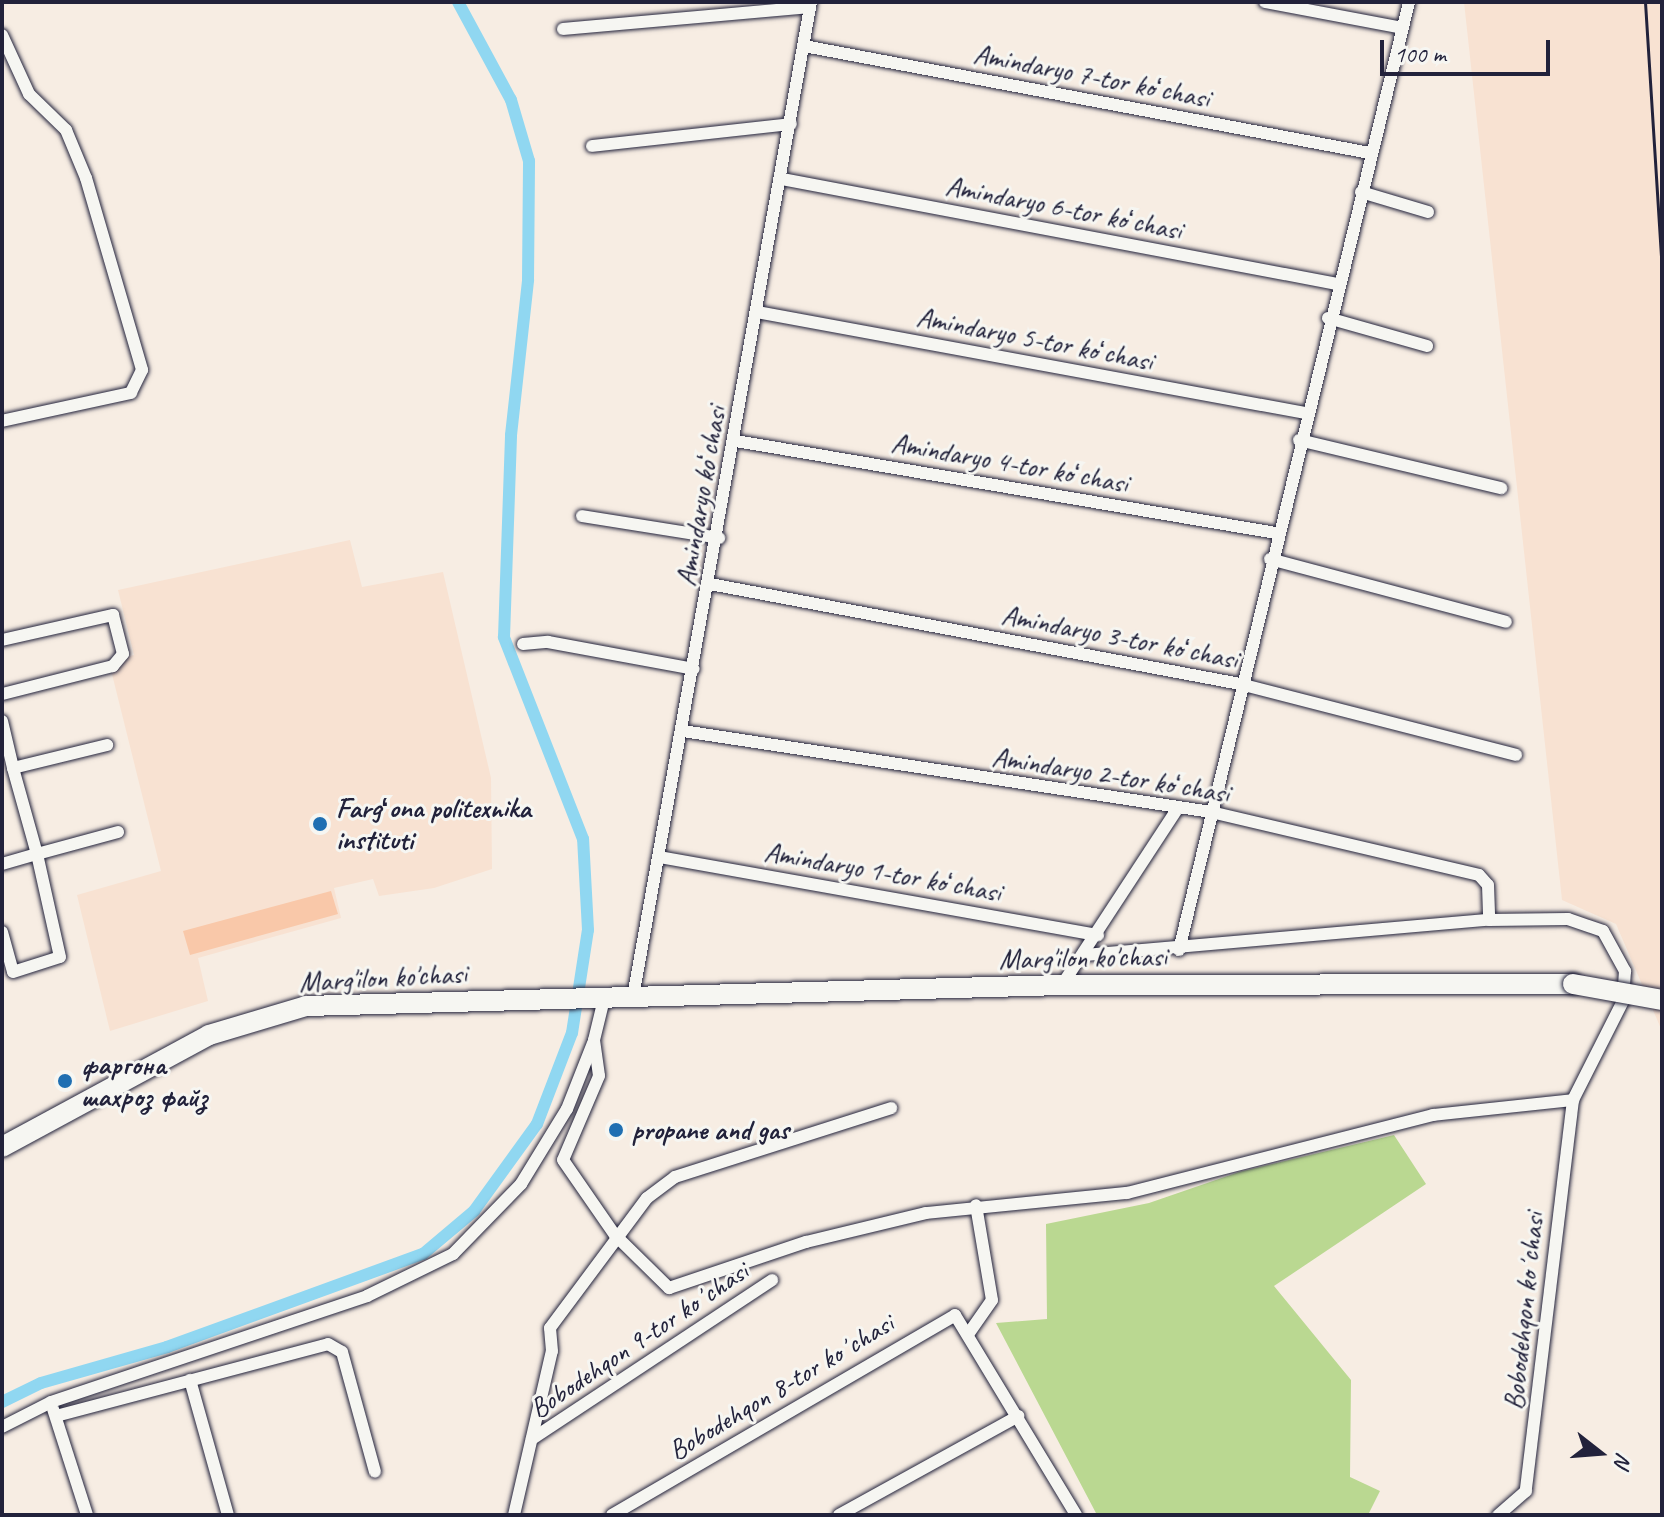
<!DOCTYPE html>
<html>
<head>
<meta charset="utf-8">
<style>
	body { margin:0 }
	#map { position:relative; width:1664px; height:1517px; overflow:hidden; background:#f7ede3; font-family:Caveat,sans-serif }
	div>[style] { position:absolute }
	.built>* { inset:0; background:#f8e2d2 }
	.green>* { inset:0; background:#bad891 }
	.canal>* { height:12px; margin:-6px; padding:0 6px; transform-origin:6px; border-radius:6px; background:#90d7f1 }
	.building>* { inset:0; background:#f9c8a9 }
	.roads { filter:drop-shadow(0 0 2px #22223b) drop-shadow(0 0 2px #22223b) }
	.street>* { height:12px; margin:-6px; padding:0 6px; transform-origin:6px; border-radius:6px; background:#f6f6f2 }
	.primary>* { height:20px; margin:-10px; padding:0 10px; transform-origin:10px; border-radius:10px; background:#f6f6f2 }
	.rail>* { height:3px; margin:-1.5px; padding:0 1.5px; transform-origin:1.5px; border-radius:1.5px; background:#22223b }
	.bridges { filter:drop-shadow(0 0 2px #22223b) drop-shadow(0 0 2px #22223b) }
	.primary-bridge>* { height:20px; margin:-10px; padding:0 10px; transform-origin:10px; border-radius:10px; background:#f6f6f2 }
	.dots>* { width:22px; height:22px; translate:-50% -50%; box-sizing:border-box; border:4px solid #f6f6f2; border-radius:50% }
	span { translate:-50% -50%; white-space:nowrap; text-align:center; line-height:1.15; -webkit-text-stroke:6px #f6f6f2; paint-order:stroke }
	.street-label { font-size:28px; color:#22223b }
	.poi-label { font-size:28px; color:#22223b; font-weight:700 }
	.left { translate:0 -50%; text-align:left }
	.frame { position:absolute; inset:0; border:4px solid #22223b; pointer-events:none }
	.north { position:absolute; left:1560px; top:1413px; width:80px; height:80px; -webkit-text-stroke:6px #f6f6f2; paint-order:stroke; rotate:107deg; font-size:22px; font-weight:700; line-height:32px; text-align:center; color:#22223b }
	.north::after { content:''; display:block; margin:auto; width:28px; height:36px; background:#22223b; clip-path:polygon(50% 0,100% 100%,50% 72%,0 100%) }
	.scale { position:absolute; left:1380px; top:40px; width:170px; height:36px; box-sizing:border-box; border:4px solid #22223b; border-top:0; padding-left:10px; font-size:24px; line-height:28px; white-space:nowrap; color:#22223b; -webkit-text-stroke:6px #f6f6f2; paint-order:stroke }
</style>
</head>
<body>
<div id="map">
	<div class="built">
		<div style="clip-path:polygon(1464px 2px,1662px 2px,1662px 1031px,1616px 924px,1562px 900px)"></div>
		<div style="clip-path:polygon(350px 540px,362px 587px,443px 572px,491px 778px,492px 869px,434px 888px,379px 896px,373px 879px,334px 888px,341px 918px,198px 958px,208px 1001px,110px 1031px,77px 895px,161px 871px,109px 662px,134px 655px,118px 590px)"></div>
	</div>
	<div class="green">
		<div style="clip-path:polygon(1394px 1135px,1426px 1184px,1274px 1286px,1351px 1380px,1350px 1477px,1380px 1491px,1368px 1515px,1097px 1515px,996px 1323px,1047px 1319px,1046px 1224px,1149px 1203px,1239px 1172px)"></div>
	</div>
	<div class="canal">
		<div style="left:2px;top:1402px;width:43px;rotate:-26deg"></div>
		<div style="left:41px;top:1383px;width:131px;rotate:-15.9deg"></div>
		<div style="left:167px;top:1347px;width:272px;rotate:-20deg"></div>
		<div style="left:423px;top:1254px;width:67px;rotate:-40.1deg"></div>
		<div style="left:474px;top:1211px;width:107px;rotate:-54.1deg"></div>
		<div style="left:537px;top:1124px;width:97px;rotate:-69deg"></div>
		<div style="left:572px;top:1033px;width:104px;rotate:-81.2deg"></div>
		<div style="left:588px;top:930px;width:91px;rotate:-93.1deg"></div>
		<div style="left:583px;top:839px;width:217px;rotate:-111.4deg"></div>
		<div style="left:504px;top:637px;width:202px;rotate:-88deg"></div>
		<div style="left:511px;top:435px;width:156px;rotate:-83.7deg"></div>
		<div style="left:528px;top:280px;width:119px;rotate:-89.5deg"></div>
		<div style="left:529px;top:161px;width:64px;rotate:-106.4deg"></div>
		<div style="left:511px;top:100px;width:111px;rotate:-118.4deg"></div>
	</div>
	<div class="building">
		<div style="clip-path:polygon(331px 891px,338px 914px,190px 955px,183px 931px)"></div>
	</div>
	<div class="roads">
		<div class="street">
			<div style="left:1265px;top:2px;width:139px;rotate:10.7deg"></div>
			<div style="left:563px;top:29px;width:248px;rotate:-5.1deg"></div>
			<div style="left:2px;top:35px;width:65px;rotate:65.4deg"></div>
			<div style="left:29px;top:94px;width:52px;rotate:44.2deg"></div>
			<div style="left:66px;top:130px;width:52px;rotate:67.4deg"></div>
			<div style="left:86px;top:178px;width:200px;rotate:73.7deg"></div>
			<div style="left:142px;top:370px;width:25px;rotate:116deg"></div>
			<div style="left:131px;top:393px;width:132px;rotate:167.8deg"></div>
			<div style="left:804px;top:46px;width:576px;rotate:10.71deg"></div>
			<div style="left:592px;top:146px;width:200px;rotate:-6.3deg"></div>
			<div style="left:782px;top:179px;width:565px;rotate:10.71deg"></div>
			<div style="left:1361px;top:192px;width:70px;rotate:16.6deg"></div>
			<div style="left:757px;top:312px;width:557px;rotate:10.44deg"></div>
			<div style="left:1328px;top:318px;width:103px;rotate:15.8deg"></div>
			<div style="left:1299px;top:440px;width:208px;rotate:13.4deg"></div>
			<div style="left:736px;top:441px;width:548px;rotate:9.67deg"></div>
			<div style="left:582px;top:516px;width:139px;rotate:9.1deg"></div>
			<div style="left:1270px;top:559px;width:244px;rotate:14.9deg"></div>
			<div style="left:710px;top:584px;width:539px;rotate:10.68deg"></div>
			<div style="left:1240px;top:684px;width:285px;rotate:14.4deg"></div>
			<div style="left:2px;top:640px;width:114px;rotate:-12.7deg"></div>
			<div style="left:113px;top:615px;width:40px;rotate:75.6deg"></div>
			<div style="left:123px;top:654px;width:16px;rotate:130deg"></div>
			<div style="left:113px;top:666px;width:114px;rotate:165.8deg"></div>
			<div style="left:523px;top:644px;width:25px;rotate:-5deg"></div>
			<div style="left:548px;top:642px;width:148px;rotate:10.5deg"></div>
			<div style="left:2px;top:721px;width:48px;rotate:76.8deg"></div>
			<div style="left:683px;top:731px;width:534px;rotate:8.72deg"></div>
			<div style="left:1211px;top:812px;width:275px;rotate:13.2deg"></div>
			<div style="left:1479px;top:875px;width:13px;rotate:48deg"></div>
			<div style="left:1488px;top:885px;width:35px;rotate:88deg"></div>
			<div style="left:659px;top:857px;width:446px;rotate:10.1deg"></div>
			<div style="left:2px;top:864px;width:36px;rotate:-16deg"></div>
			<div style="left:37px;top:854px;width:89px;rotate:-105.6deg"></div>
			<div style="left:13px;top:768px;width:97px;rotate:-13.7deg"></div>
			<div style="left:2px;top:932px;width:41px;rotate:74.6deg"></div>
			<div style="left:13px;top:972px;width:49px;rotate:-17.7deg"></div>
			<div style="left:60px;top:957px;width:106px;rotate:-102.6deg"></div>
			<div style="left:37px;top:854px;width:84px;rotate:-15.2deg"></div>
			<div style="left:1179px;top:950px;width:976px;rotate:-76.36deg"></div>
			<div style="left:1085px;top:955px;width:406px;rotate:-5deg"></div>
			<div style="left:1489px;top:920px;width:79px;rotate:-0.7deg"></div>
			<div style="left:1568px;top:919px;width:37px;rotate:19deg"></div>
			<div style="left:1603px;top:931px;width:46px;rotate:61.2deg"></div>
			<div style="left:1625px;top:971px;width:30px;rotate:94deg"></div>
			<div style="left:1623px;top:1001px;width:111px;rotate:116.8deg"></div>
			<div style="left:1573px;top:1100px;width:394px;rotate:96.9deg"></div>
			<div style="left:1526px;top:1491px;width:37px;rotate:139deg"></div>
			<div style="left:1062px;top:985px;width:208px;rotate:-56.8deg"></div>
			<div style="left:633px;top:997px;width:1011px;rotate:-79.86deg"></div>
			<div style="left:604px;top:999px;width:42px;rotate:103.7deg"></div>
			<div style="left:594px;top:1040px;width:36px;rotate:82deg"></div>
			<div style="left:599px;top:1076px;width:91px;rotate:113.2deg"></div>
			<div style="left:563px;top:1160px;width:91px;rotate:55.3deg"></div>
			<div style="left:615px;top:1235px;width:76px;rotate:44.5deg"></div>
			<div style="left:669px;top:1288px;width:145px;rotate:-18.6deg"></div>
			<div style="left:806px;top:1242px;width:123px;rotate:-13.6deg"></div>
			<div style="left:926px;top:1213px;width:202px;rotate:-5.7deg"></div>
			<div style="left:1127px;top:1193px;width:316px;rotate:-14.3deg"></div>
			<div style="left:1433px;top:1115px;width:141px;rotate:-6.1deg"></div>
			<div style="left:969px;top:1333px;width:40px;rotate:-55.1deg"></div>
			<div style="left:992px;top:1300px;width:96px;rotate:-99.6deg"></div>
			<div style="left:190px;top:1380px;width:140px;rotate:74.3deg"></div>
			<div style="left:53px;top:1409px;width:111px;rotate:72.2deg"></div>
			<div style="left:56px;top:1416px;width:281px;rotate:-14.8deg"></div>
			<div style="left:328px;top:1344px;width:16px;rotate:30deg"></div>
			<div style="left:342px;top:1352px;width:124px;rotate:74.6deg"></div>
			<div style="left:2px;top:1427px;width:55px;rotate:-27deg"></div>
			<div style="left:51px;top:1402px;width:333px;rotate:-18.5deg"></div>
			<div style="left:367px;top:1296px;width:96px;rotate:-26deg"></div>
			<div style="left:453px;top:1254px;width:98px;rotate:-45.8deg"></div>
			<div style="left:521px;top:1184px;width:88px;rotate:-58.5deg"></div>
			<div style="left:567px;top:1109px;width:71px;rotate:-68.5deg"></div>
			<div style="left:532px;top:1439px;width:288px;rotate:-33.5deg"></div>
			<div style="left:514px;top:1515px;width:168px;rotate:-77deg"></div>
			<div style="left:552px;top:1351px;width:23px;rotate:-95deg"></div>
			<div style="left:550px;top:1328px;width:162px;rotate:-53.3deg"></div>
			<div style="left:647px;top:1198px;width:35px;rotate:-37deg"></div>
			<div style="left:675px;top:1177px;width:227px;rotate:-17.7deg"></div>
			<div style="left:612px;top:1515px;width:397px;rotate:-30.2deg"></div>
			<div style="left:955px;top:1315px;width:234px;rotate:58.8deg"></div>
			<div style="left:839px;top:1515px;width:205px;rotate:-28.9deg"></div>
		</div>
		<div class="primary">
			<div style="left:2px;top:1147px;width:235px;rotate:-28.4deg"></div>
			<div style="left:209px;top:1035px;width:101px;rotate:-16.6deg"></div>
			<div style="left:306px;top:1006px;width:756px;rotate:-1.59deg"></div>
			<div style="left:1062px;top:985px;width:511px;rotate:-0.11deg"></div>
		</div>
	</div>
	<div class="rail">
		<div style="left:1645px;top:2px;width:273px;rotate:86.4deg"></div>
	</div>
	<div class="bridges">
		<div class="primary-bridge">
			<div style="left:1573px;top:984px;width:90px;rotate:10.2deg"></div>
		</div>
	</div>
	<div class="dots">
		<div style="left:320px;top:824px;background:#1f6fb2"></div>
		<div style="left:65px;top:1081px;background:#1f6fb2"></div>
		<div style="left:616px;top:1130px;background:#1f6fb2"></div>
	</div>
	<div class="street-label">
		<span style="left:1092px;top:76px;rotate:11deg">Amindaryo 7-tor koʻchasi</span>
		<span style="left:1064px;top:208px;rotate:11deg">Amindaryo 6-tor koʻchasi</span>
		<span style="left:1035px;top:339px;rotate:11deg">Amindaryo 5-tor koʻchasi</span>
		<span style="left:1010px;top:463px;rotate:10deg">Amindaryo 4-tor koʻchasi</span>
		<span style="left:701px;top:496px;rotate:-80deg">Amindaryo koʻchasi</span>
		<span style="left:1120px;top:637px;rotate:11deg">Amindaryo 3-tor koʻchasi</span>
		<span style="left:1111px;top:775px;rotate:9deg">Amindaryo 2-tor koʻchasi</span>
		<span style="left:883px;top:872px;rotate:10deg">Amindaryo 1-tor koʻchasi</span>
		<span style="left:1083px;top:958px;rotate:-1deg">Marg'ilon ko'chasi</span>
		<span style="left:383px;top:978px;rotate:-3deg">Marg'ilon ko'chasi</span>
		<span style="left:1524px;top:1311px;rotate:-84deg">Bobodehqon koʼchasi</span>
		<span style="left:639px;top:1340px;rotate:-34deg">Bobodehqon 9-tor koʼchasi</span>
		<span style="left:781px;top:1387px;rotate:-31deg">Bobodehqon 8-tor koʼchasi</span>
	</div>
	<div class="poi-label">
		<span class="left" style="left:336px;top:824px">Fargʻona politexnika<br>instituti</span>
		<span class="left" style="left:81px;top:1081px">фаргона<br>шахроз файз</span>
		<span class="left" style="left:632px;top:1130px">propane and gas</span>
	</div>
	<div class="frame"></div>
	<div class="north">N</div>
	<div class="scale">100 m</div>
</div>
</body>
</html>
